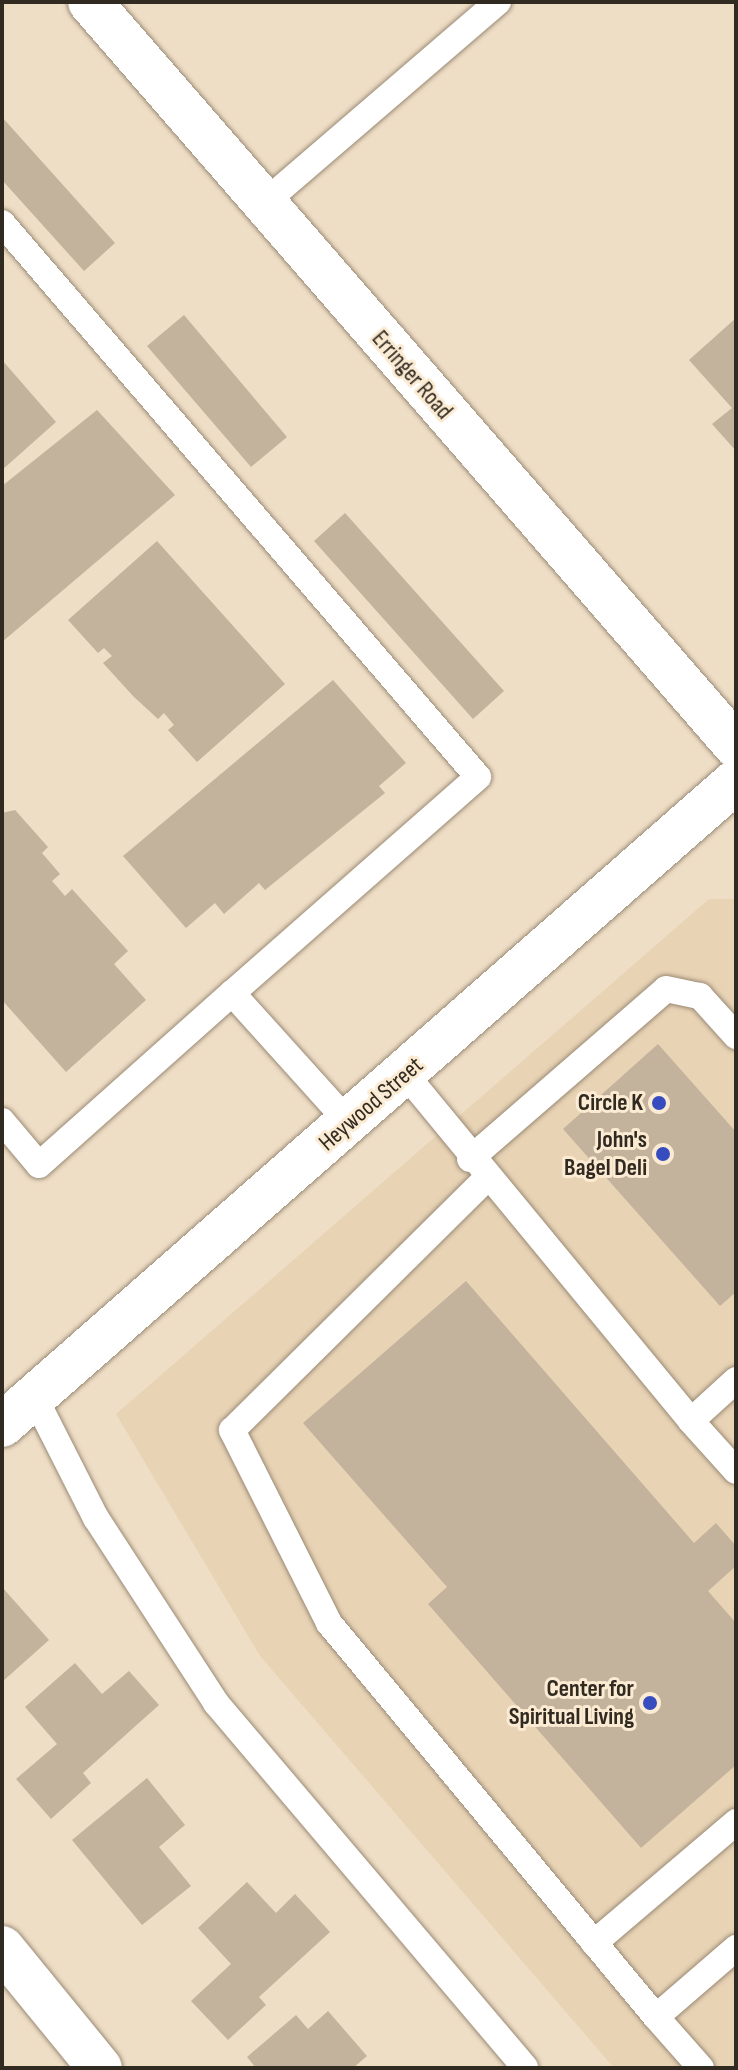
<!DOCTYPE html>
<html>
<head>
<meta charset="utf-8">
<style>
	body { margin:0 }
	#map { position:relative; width:738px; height:2070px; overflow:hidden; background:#efdec6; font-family:"Sofia Sans Condensed",sans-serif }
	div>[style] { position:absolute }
	.built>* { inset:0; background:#e8d3b5 }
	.building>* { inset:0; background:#c3b29c }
	.roads { filter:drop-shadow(0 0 2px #9a8a75) drop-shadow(0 0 2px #9a8a75) }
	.service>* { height:26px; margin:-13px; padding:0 13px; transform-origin:13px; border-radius:13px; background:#fff }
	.minor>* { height:44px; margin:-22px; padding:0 22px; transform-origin:22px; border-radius:22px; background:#fff }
	.tertiary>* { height:44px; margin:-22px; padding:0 22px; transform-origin:22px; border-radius:22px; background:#fff }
	.secondary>* { height:44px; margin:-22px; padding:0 22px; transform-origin:22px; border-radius:22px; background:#fff }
	.dots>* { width:22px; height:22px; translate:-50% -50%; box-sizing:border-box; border:4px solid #fcebd3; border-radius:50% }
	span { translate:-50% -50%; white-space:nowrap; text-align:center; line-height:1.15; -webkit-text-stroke:6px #fcebd3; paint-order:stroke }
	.street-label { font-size:24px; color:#312a21 }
	.poi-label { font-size:24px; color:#312a21; font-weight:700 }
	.right { translate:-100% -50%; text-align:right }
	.frame { position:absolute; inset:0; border:4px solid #312a21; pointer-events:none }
</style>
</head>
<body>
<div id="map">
	<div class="built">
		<div style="clip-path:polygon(709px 899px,736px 899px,736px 2068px,614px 2068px,260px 1656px,116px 1414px)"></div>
	</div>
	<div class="building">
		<div style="clip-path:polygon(2px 117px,115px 243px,84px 271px,2px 180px)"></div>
		<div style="clip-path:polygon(184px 315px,287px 437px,251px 467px,147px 346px)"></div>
		<div style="clip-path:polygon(736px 318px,736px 451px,712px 424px,732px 408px,689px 360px)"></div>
		<div style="clip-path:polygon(2px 360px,56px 422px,2px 470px)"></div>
		<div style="clip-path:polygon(97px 410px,175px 495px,2px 642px,2px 486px)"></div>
		<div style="clip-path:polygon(345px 513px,504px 691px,473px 719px,314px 541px)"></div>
		<div style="clip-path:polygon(157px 541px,285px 684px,197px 762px,168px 730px,174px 725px,164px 713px,158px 719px,133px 696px,103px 663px,112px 656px,104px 648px,98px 653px,68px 620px)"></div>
		<div style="clip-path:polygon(333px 680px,406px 763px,379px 786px,385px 793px,265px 890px,259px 883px,224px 914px,215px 903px,186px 928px,123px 856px)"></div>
		<div style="clip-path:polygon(15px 810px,48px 847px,42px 853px,60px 874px,52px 881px,65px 896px,72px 889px,128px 951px,114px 964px,146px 1000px,66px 1072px,2px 1000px,2px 813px)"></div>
		<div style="clip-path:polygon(658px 1044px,736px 1132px,736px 1292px,720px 1306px,563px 1129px)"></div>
		<div style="clip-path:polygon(466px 1281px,694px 1543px,716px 1523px,736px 1546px,736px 1566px,708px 1591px,736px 1623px,736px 1765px,641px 1848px,428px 1604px,447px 1587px,303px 1423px)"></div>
		<div style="clip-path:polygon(2px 1587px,49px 1640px,2px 1682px)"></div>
		<div style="clip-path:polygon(75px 1663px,102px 1694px,129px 1671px,159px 1705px,83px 1773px,91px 1783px,51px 1819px,16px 1779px,57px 1744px,25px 1707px)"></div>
		<div style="clip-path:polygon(147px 1778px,185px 1825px,159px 1847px,191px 1886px,142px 1925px,72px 1840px)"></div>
		<div style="clip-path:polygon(247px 1882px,276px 1913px,295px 1894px,330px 1932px,259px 1997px,266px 2005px,228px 2040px,191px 2001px,231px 1964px,198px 1928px)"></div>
		<div style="clip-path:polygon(328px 2011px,367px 2056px,353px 2068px,256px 2068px,247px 2057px,296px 2015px,308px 2029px)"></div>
	</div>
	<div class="roads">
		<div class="service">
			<div style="left:263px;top:204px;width:310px;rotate:-40.7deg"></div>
			<div style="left:2px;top:223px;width:730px;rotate:49.33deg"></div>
			<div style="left:478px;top:777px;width:327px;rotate:138.7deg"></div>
			<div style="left:406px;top:1075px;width:448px;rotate:50.5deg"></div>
			<div style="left:691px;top:1421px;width:61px;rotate:-42.3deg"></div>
			<div style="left:2px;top:1121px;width:57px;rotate:49.9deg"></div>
			<div style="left:39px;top:1165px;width:259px;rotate:-41.7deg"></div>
			<div style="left:232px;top:993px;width:175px;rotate:48deg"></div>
			<div style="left:470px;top:1159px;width:259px;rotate:-40.9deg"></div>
			<div style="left:666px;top:989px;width:35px;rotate:12deg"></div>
			<div style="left:700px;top:996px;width:54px;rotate:48deg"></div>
			<div style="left:486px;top:1179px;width:357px;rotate:135.3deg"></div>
			<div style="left:232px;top:1430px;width:216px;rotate:63.3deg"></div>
			<div style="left:329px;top:1623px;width:512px;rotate:50.31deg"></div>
			<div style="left:656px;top:2017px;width:106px;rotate:-40.8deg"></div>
			<div style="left:34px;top:1396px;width:137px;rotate:63.1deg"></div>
			<div style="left:96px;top:1518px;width:221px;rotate:57deg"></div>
			<div style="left:216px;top:1703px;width:478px;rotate:49.7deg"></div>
			<div style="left:691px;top:1421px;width:67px;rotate:48deg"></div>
			<div style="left:594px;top:1943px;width:187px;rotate:-40.4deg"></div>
			<div style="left:656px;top:2017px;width:68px;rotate:48.6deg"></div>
		</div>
		<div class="minor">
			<div style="left:2px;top:1948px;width:155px;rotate:50.8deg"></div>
		</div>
		<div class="tertiary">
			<div style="left:2px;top:1425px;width:976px;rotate:-41.26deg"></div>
		</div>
		<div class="secondary">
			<div style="left:90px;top:2px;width:985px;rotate:49.03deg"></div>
		</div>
	</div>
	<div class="dots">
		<div style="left:659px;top:1103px;background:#364cbf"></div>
		<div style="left:663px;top:1154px;background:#364cbf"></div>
		<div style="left:650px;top:1703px;background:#364cbf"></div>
	</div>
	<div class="street-label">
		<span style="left:412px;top:375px;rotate:49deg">Erringer Road</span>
		<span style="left:371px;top:1104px;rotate:-41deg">Heywood Street</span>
	</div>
	<div class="poi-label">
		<span class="right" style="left:643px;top:1103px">Circle K</span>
		<span class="right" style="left:647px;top:1154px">John's<br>Bagel Deli</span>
		<span class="right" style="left:634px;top:1703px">Center for<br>Spiritual Living</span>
	</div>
	<div class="frame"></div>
</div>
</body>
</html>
